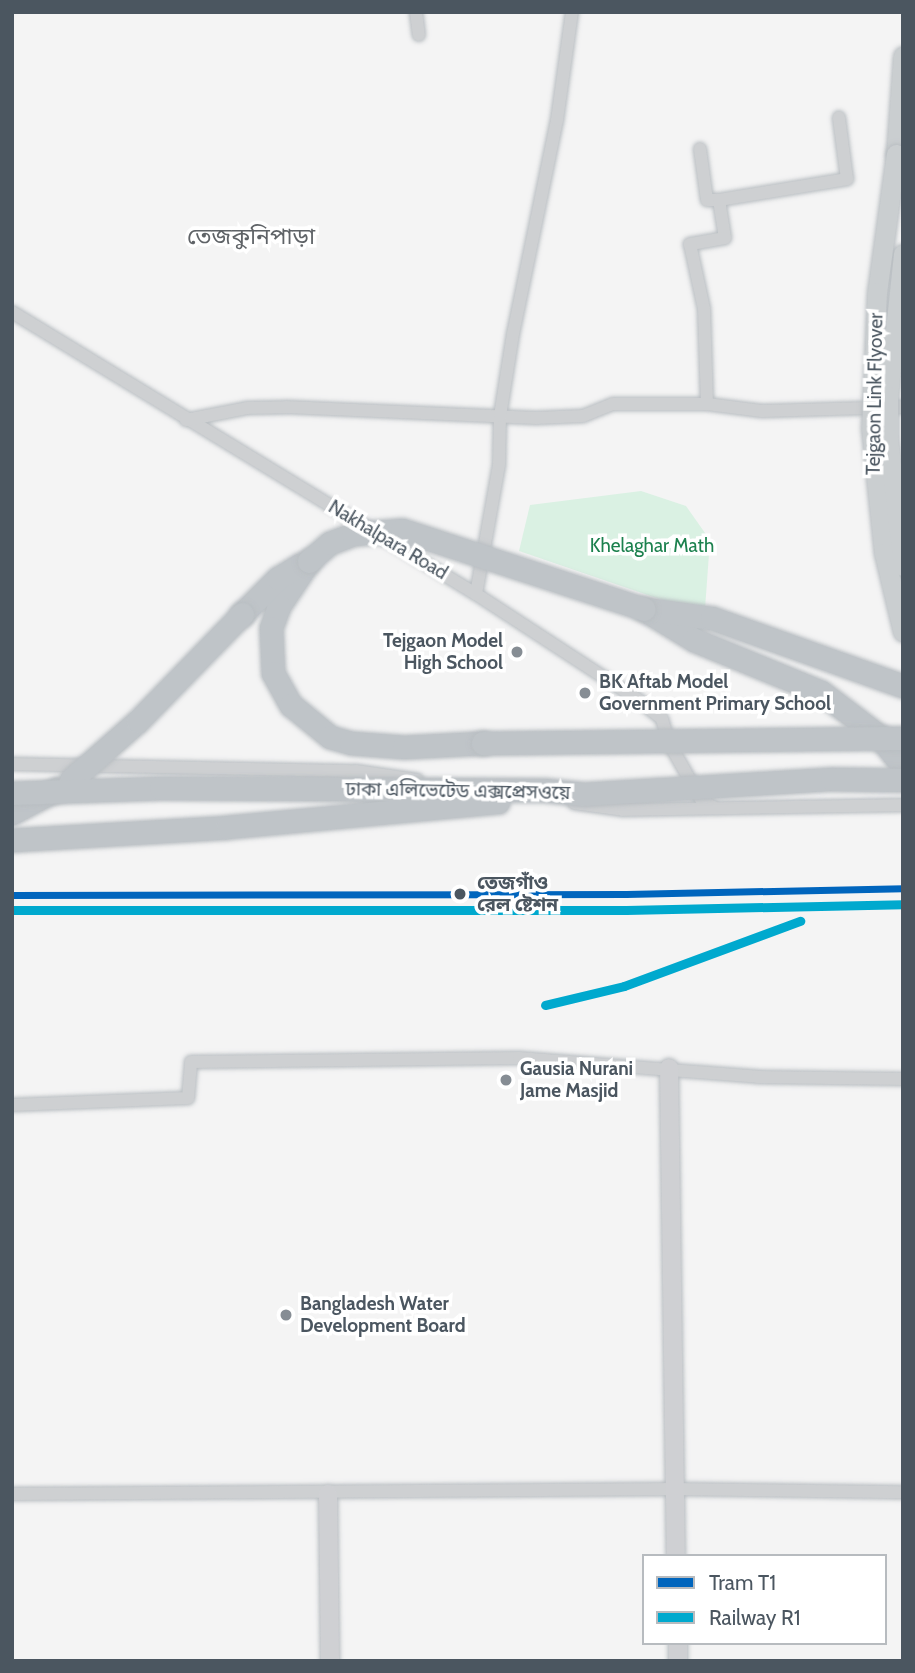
<!DOCTYPE html>
<html>
<head>
<meta charset="utf-8">
<style>
	body { margin:0 }
	#map { position:relative; width:915px; height:1673px; overflow:hidden; background:#f4f4f4; font-family:Cabin,"Noto Sans Bengali",sans-serif }
	div>[style] { position:absolute }
	.green>* { inset:0; background:#daf1e3 }
	.roads { filter:drop-shadow(0 0 2px #b9bec2) drop-shadow(0 0 2px #b9bec2) }
	.street>* { height:12px; margin:-6px; padding:0 6px; transform-origin:6px; border-radius:6px; background:#ced0d2 }
	.secondary>* { height:18px; margin:-9px; padding:0 9px; transform-origin:9px; border-radius:9px; background:#cfd0d3 }
	.primary>* { height:19px; margin:-9.5px; padding:0 9.5px; transform-origin:9.5px; border-radius:9.5px; background:#caced0 }
	.highway>* { height:23px; margin:-11.5px; padding:0 11.5px; transform-origin:11.5px; border-radius:11.5px; background:#bfc4c8 }
	.bridges { filter:drop-shadow(0 0 2px #b9bec2) drop-shadow(0 0 2px #b9bec2) }
	.primary-bridge>* { height:19px; margin:-9.5px; padding:0 9.5px; transform-origin:9.5px; border-radius:9.5px; background:#caced0 }
	.highway-bridge>* { height:23px; margin:-11.5px; padding:0 11.5px; transform-origin:11.5px; border-radius:11.5px; background:#bfc4c8 }
	.rail-1>* { height:9px; margin:-4.5px; padding:0 4.5px; transform-origin:4.5px; border-radius:4.5px; background:#00a9ce }
	.tram-1>* { height:7px; margin:-3.5px; padding:0 3.5px; transform-origin:3.5px; border-radius:3.5px; background:#0065bd }
	.dots>* { width:19px; height:19px; translate:-50% -50%; box-sizing:border-box; border:4px solid #fff; border-radius:50% }
	span { translate:-50% -50%; white-space:nowrap; text-align:center; line-height:1.15; -webkit-text-stroke:7px #fff; paint-order:stroke }
	.street-label { font-size:19px; color:#4b5660 }
	.park-label { font-size:19px; color:#1c814e }
	.poi-label { font-size:19px; color:#4b5660; font-weight:700 }
	.right { translate:-100% -50%; text-align:right }
	.left { translate:0 -50%; text-align:left }
	.stop-label { font-size:19px; color:#4b5660; font-weight:700 }
	.quarter-label { font-size:23px; color:#5f6367 }
	.frame { position:absolute; inset:0; border:14px solid #4b5660; pointer-events:none }
	.legend { position:absolute; left:642px; top:1554px; width:245px; height:91px; box-sizing:border-box; background:#fff; border:2px solid #b7bbbf; margin:0; padding:9px 12px; list-style:none; font-size:21px; color:#4b5660 }
	.legend li { display:flex; align-items:center; gap:14px; height:35px }
	.legend b { width:35px; border:2px solid #b7bbbf }
</style>
</head>
<body>
<div id="map">
	<div class="green">
		<div style="clip-path:polygon(641px 491px,686px 506px,710px 540px,705px 609px,665px 601px,519px 551px,530px 505px)"></div>
	</div>
	<div class="roads">
		<div class="street">
			<div style="left:416px;top:12px;width:23px;rotate:83deg"></div>
			<div style="left:700px;top:149px;width:51px;rotate:82.2deg"></div>
			<div style="left:707px;top:200px;width:12px"></div>
			<div style="left:719px;top:200px;width:38px;rotate:81deg"></div>
			<div style="left:725px;top:238px;width:36px;rotate:170deg"></div>
			<div style="left:690px;top:244px;width:66px;rotate:77.8deg"></div>
			<div style="left:704px;top:309px;width:95px;rotate:88.2deg"></div>
			<div style="left:719px;top:200px;width:130px;rotate:-9.3deg"></div>
			<div style="left:847px;top:179px;width:62px;rotate:-97.5deg"></div>
			<div style="left:12px;top:312px;width:543px;rotate:31.29deg"></div>
			<div style="left:476px;top:594px;width:196px;rotate:33.1deg"></div>
			<div style="left:640px;top:701px;width:28px;rotate:39deg"></div>
			<div style="left:662px;top:719px;width:25px;rotate:74deg"></div>
			<div style="left:669px;top:743px;width:67px;rotate:60.4deg"></div>
			<div style="left:702px;top:801px;width:16px;rotate:27deg"></div>
			<div style="left:186px;top:420px;width:62px;rotate:-11.1deg"></div>
			<div style="left:247px;top:408px;width:39px;rotate:-1deg"></div>
			<div style="left:286px;top:407px;width:250px;rotate:2.5deg"></div>
			<div style="left:536px;top:418px;width:47px;rotate:-2.4deg"></div>
			<div style="left:583px;top:416px;width:32px;rotate:-22deg"></div>
			<div style="left:613px;top:404px;width:94px"></div>
			<div style="left:707px;top:404px;width:55px;rotate:7.3deg"></div>
			<div style="left:762px;top:411px;width:141px;rotate:-1.6deg"></div>
			<div style="left:476px;top:594px;width:131px;rotate:-79.9deg"></div>
			<div style="left:499px;top:465px;width:49px;rotate:-88.8deg"></div>
			<div style="left:500px;top:416px;width:83px;rotate:-81deg"></div>
			<div style="left:513px;top:334px;width:218px;rotate:-78.4deg"></div>
			<div style="left:557px;top:120px;width:109px;rotate:-82.1deg"></div>
			<div style="left:12px;top:764px;width:344px;rotate:1.2deg"></div>
			<div style="left:356px;top:771px;width:62px;rotate:8.4deg"></div>
			<div style="left:574px;top:803px;width:49px;rotate:8.1deg"></div>
			<div style="left:623px;top:810px;width:280px;rotate:-1deg"></div>
			<div style="left:12px;top:1105px;width:176px;rotate:-2.3deg"></div>
			<div style="left:188px;top:1098px;width:36px;rotate:-85deg"></div>
			<div style="left:191px;top:1062px;width:328px;rotate:-0.7deg"></div>
			<div style="left:519px;top:1058px;width:240px;rotate:4.5deg"></div>
			<div style="left:758px;top:1077px;width:145px;rotate:0.8deg"></div>
			<div style="left:12px;top:1494px;width:662px;rotate:-0.43deg"></div>
			<div style="left:674px;top:1489px;width:229px;rotate:0.8deg"></div>
		</div>
		<div class="secondary">
			<div style="left:669px;top:1068px;width:488px;rotate:89.2deg"></div>
			<div style="left:328px;top:1494px;width:167px;rotate:89.3deg"></div>
			<div style="left:678px;top:1643px;width:18px;rotate:90deg"></div>
		</div>
		<div class="primary">
			<div style="left:896px;top:154px;width:98px;rotate:-85.9deg"></div>
		</div>
		<div class="highway">
			<div style="left:309px;top:561px;width:54px;rotate:123.7deg"></div>
			<div style="left:279px;top:606px;width:23px;rotate:110deg"></div>
			<div style="left:271px;top:628px;width:45px;rotate:87.5deg"></div>
			<div style="left:273px;top:673px;width:37px;rotate:61deg"></div>
			<div style="left:291px;top:705px;width:50px;rotate:39.4deg"></div>
			<div style="left:330px;top:737px;width:22px;rotate:16deg"></div>
			<div style="left:351px;top:743px;width:53px;rotate:4.3deg"></div>
			<div style="left:404px;top:747px;width:79px;rotate:-2.9deg"></div>
			<div style="left:643px;top:609px;width:60px;rotate:31.3deg"></div>
			<div style="left:694px;top:640px;width:137px;rotate:22.3deg"></div>
			<div style="left:821px;top:692px;width:73px;rotate:37.2deg"></div>
			<div style="left:879px;top:736px;width:39px;rotate:52deg"></div>
			<div style="left:646px;top:609px;width:67px;rotate:7.8deg"></div>
			<div style="left:712px;top:618px;width:203px;rotate:19.6deg"></div>
			<div style="left:242px;top:614px;width:51px;rotate:-45deg"></div>
			<div style="left:278px;top:578px;width:26px;rotate:-31deg"></div>
			<div style="left:12px;top:813px;width:51px;rotate:-28.1deg"></div>
		</div>
	</div>
	<div class="bridges">
		<div class="primary-bridge">
			<div style="left:896px;top:154px;width:139px;rotate:97.8deg"></div>
			<div style="left:877px;top:292px;width:136px;rotate:92.5deg"></div>
			<div style="left:871px;top:428px;width:126px;rotate:84.1deg"></div>
			<div style="left:884px;top:553px;width:81px;rotate:76.5deg"></div>
			<div style="left:903px;top:254px;width:143px;rotate:96deg"></div>
			<div style="left:888px;top:396px;width:42px;rotate:90deg"></div>
			<div style="left:888px;top:438px;width:129px;rotate:83.3deg"></div>
		</div>
		<div class="highway-bridge">
			<div style="left:309px;top:561px;width:28px;rotate:-41deg"></div>
			<div style="left:330px;top:543px;width:25px;rotate:-21deg"></div>
			<div style="left:353px;top:534px;width:49px;rotate:-4.7deg"></div>
			<div style="left:402px;top:530px;width:254px;rotate:18.1deg"></div>
			<div style="left:483px;top:743px;width:420px;rotate:-0.7deg"></div>
			<div style="left:71px;top:780px;width:89px;rotate:-41.4deg"></div>
			<div style="left:138px;top:721px;width:149px;rotate:-45.8deg"></div>
			<div style="left:12px;top:793px;width:149px;rotate:-1.9deg"></div>
			<div style="left:161px;top:788px;width:383px;rotate:0.3deg"></div>
			<div style="left:544px;top:790px;width:40px;rotate:5.7deg"></div>
			<div style="left:584px;top:794px;width:248px;rotate:-3.5deg"></div>
			<div style="left:832px;top:779px;width:71px;rotate:0.8deg"></div>
			<div style="left:12px;top:840px;width:216px;rotate:-3.4deg"></div>
			<div style="left:228px;top:827px;width:271px;rotate:-5.3deg"></div>
		</div>
	</div>
	<div class="rail-1">
		<div style="left:12px;top:910px;width:614px"></div>
		<div style="left:626px;top:910px;width:277px;rotate:-1.2deg"></div>
		<div style="left:545px;top:1005px;width:81px;rotate:-13.5deg"></div>
		<div style="left:624px;top:986px;width:188px;rotate:-20.3deg"></div>
	</div>
	<div class="tram-1">
		<div style="left:12px;top:895px;width:614px;rotate:-0.09deg"></div>
		<div style="left:626px;top:894px;width:277px;rotate:-1.2deg"></div>
	</div>
	<div class="dots">
		<div style="left:517px;top:652px;background:#868d94"></div>
		<div style="left:585px;top:693px;background:#868d94"></div>
		<div style="left:460px;top:894px;background:#4b5660"></div>
		<div style="left:506px;top:1080px;background:#868d94"></div>
		<div style="left:286px;top:1315px;background:#868d94"></div>
	</div>
	<div class="street-label">
		<span style="left:875px;top:394px;rotate:-89deg">Tejgaon Link Flyover</span>
		<span style="left:388px;top:540px;rotate:31deg">Nakhalpara Road</span>
		<span style="left:458px;top:791px;rotate:1deg">ঢাকা এলিভেটেড এক্সপ্রেসওয়ে</span>
	</div>
	<div class="park-label">
		<span style="left:652px;top:546px">Khelaghar Math</span>
	</div>
	<div class="poi-label">
		<span class="right" style="left:503px;top:652px">Tejgaon Model<br>High School</span>
		<span class="left" style="left:599px;top:693px">BK Aftab Model<br>Government Primary School</span>
		<span class="left" style="left:520px;top:1080px">Gausia Nurani<br>Jame Masjid</span>
		<span class="left" style="left:300px;top:1315px">Bangladesh Water<br>Development Board</span>
	</div>
	<div class="stop-label">
		<span class="left" style="left:477px;top:894px">তেজগাঁও<br>রেল ষ্টেশন</span>
	</div>
	<div class="quarter-label">
		<span style="left:251px;top:236px">তেজকুনিপাড়া</span>
	</div>
	<div class="frame"></div>
	<ul class="legend">
	<li><b style="height:9px;background:#0065bd"></b>Tram T1</li>
	<li><b style="height:9px;background:#00a9ce"></b>Railway R1</li>
	</ul>
</div>
</body>
</html>
